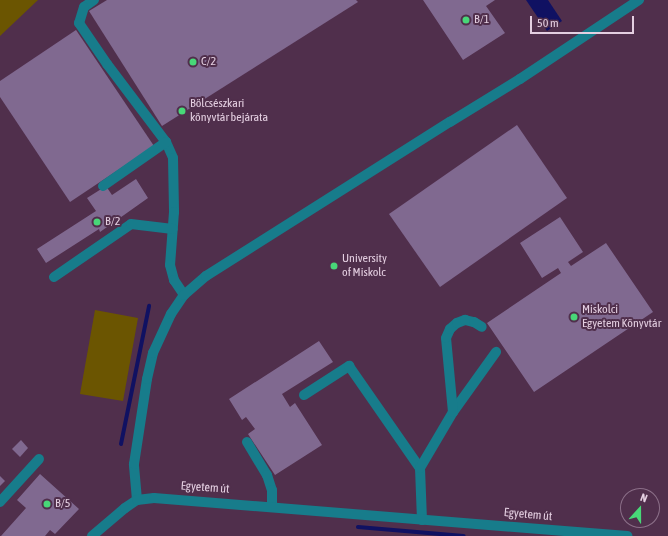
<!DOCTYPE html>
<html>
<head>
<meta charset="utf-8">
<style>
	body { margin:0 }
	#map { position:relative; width:668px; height:536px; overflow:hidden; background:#502f4c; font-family:"Asap Condensed",sans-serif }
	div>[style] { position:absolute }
	.green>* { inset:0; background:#6b5501 }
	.water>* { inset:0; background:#101162 }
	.stream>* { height:4px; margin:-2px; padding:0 2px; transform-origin:2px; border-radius:2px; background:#101162 }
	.building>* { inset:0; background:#806990 }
	.minor>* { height:10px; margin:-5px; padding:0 5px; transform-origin:5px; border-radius:5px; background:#177c8b }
	.dots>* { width:11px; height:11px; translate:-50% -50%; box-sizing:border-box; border:2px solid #502f4c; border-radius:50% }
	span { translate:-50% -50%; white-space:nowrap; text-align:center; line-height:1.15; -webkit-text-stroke:4px #502f4c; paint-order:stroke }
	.poi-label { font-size:12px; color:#e4cfe1 }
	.left { translate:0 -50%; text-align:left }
	.street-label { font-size:12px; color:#e4cfe1 }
	.north { position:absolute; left:620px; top:488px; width:40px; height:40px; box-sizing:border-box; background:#502f4c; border:1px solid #8b6f88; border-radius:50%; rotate:21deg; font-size:11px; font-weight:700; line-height:16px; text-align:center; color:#e4cfe1 }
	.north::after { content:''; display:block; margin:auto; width:14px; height:18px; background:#48d778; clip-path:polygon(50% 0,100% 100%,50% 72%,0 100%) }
	.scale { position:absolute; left:530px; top:16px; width:104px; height:18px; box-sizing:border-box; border:2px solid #e4cfe1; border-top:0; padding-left:5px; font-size:12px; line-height:14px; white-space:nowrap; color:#e4cfe1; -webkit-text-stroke:3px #502f4c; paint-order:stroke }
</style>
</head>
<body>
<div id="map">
	<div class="green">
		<div style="clip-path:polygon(0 0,38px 0,0 36px)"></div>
		<div style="clip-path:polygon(95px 310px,138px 318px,123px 401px,80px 394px)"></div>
	</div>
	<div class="water">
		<div style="clip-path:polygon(526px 0,548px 0,562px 21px,547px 31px)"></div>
	</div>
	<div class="stream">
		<div style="left:121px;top:444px;width:141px;rotate:-78.5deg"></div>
		<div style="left:358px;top:527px;width:106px;rotate:4.9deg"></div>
	</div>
	<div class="building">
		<div style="clip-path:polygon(107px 0,356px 0,358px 2px,162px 126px,89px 11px)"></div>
		<div style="clip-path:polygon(423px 0,495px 0,486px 6px,505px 33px,463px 60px)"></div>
		<div style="clip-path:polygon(76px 30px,154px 146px,70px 202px,0 97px,0 81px)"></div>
		<div style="clip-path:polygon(517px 125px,567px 198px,440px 287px,389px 214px)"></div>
		<div style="clip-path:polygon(136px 179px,148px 198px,100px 232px,99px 229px,46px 263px,37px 249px,96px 211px,87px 198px,106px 186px,112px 195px)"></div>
		<div style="clip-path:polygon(560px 217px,583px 252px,568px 262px,571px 266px,606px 243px,653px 312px,534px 392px,487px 323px,561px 273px,558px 268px,542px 278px,520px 243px)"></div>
		<div style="clip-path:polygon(319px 341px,333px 362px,282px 394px,290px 407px,295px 403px,322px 445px,275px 475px,248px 434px,255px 429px,246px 417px,242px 420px,229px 399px)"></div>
		<div style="clip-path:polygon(21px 440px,28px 448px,20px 457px,12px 449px)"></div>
		<div style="clip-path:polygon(40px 474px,79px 509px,55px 534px,50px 530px,45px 536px,1px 536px,26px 508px,17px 500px)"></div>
		<div style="clip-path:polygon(0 476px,5px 481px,0 486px)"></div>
	</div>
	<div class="minor">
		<div style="left:94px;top:0;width:12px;rotate:145deg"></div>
		<div style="left:84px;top:7px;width:17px;rotate:107deg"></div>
		<div style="left:79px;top:23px;width:50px;rotate:55.7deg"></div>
		<div style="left:107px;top:64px;width:98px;rotate:52.9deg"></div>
		<div style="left:166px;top:142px;width:17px;rotate:66deg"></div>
		<div style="left:173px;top:158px;width:54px;rotate:88.9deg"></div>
		<div style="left:174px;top:212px;width:53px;rotate:94.3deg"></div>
		<div style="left:170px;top:265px;width:16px;rotate:75deg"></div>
		<div style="left:174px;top:280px;width:18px;rotate:56deg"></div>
		<div style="left:103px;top:186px;width:77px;rotate:-34.9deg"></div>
		<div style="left:54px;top:277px;width:93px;rotate:-34.5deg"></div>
		<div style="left:131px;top:224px;width:42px;rotate:6.8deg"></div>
		<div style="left:304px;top:395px;width:54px;rotate:-32.8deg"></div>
		<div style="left:349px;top:366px;width:124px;rotate:55.2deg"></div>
		<div style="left:453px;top:412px;width:74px;rotate:-54.4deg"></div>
		<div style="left:247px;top:442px;width:39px;rotate:59deg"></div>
		<div style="left:267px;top:475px;width:16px;rotate:72deg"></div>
		<div style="left:272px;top:490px;width:17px;rotate:90deg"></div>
		<div style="left:137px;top:500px;width:36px;rotate:-95deg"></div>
		<div style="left:134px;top:464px;width:86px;rotate:-81.3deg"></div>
		<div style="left:147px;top:379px;width:27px;rotate:-77deg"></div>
		<div style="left:153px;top:353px;width:43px;rotate:-65.2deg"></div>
		<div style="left:171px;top:314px;width:23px;rotate:-56deg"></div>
		<div style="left:184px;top:295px;width:29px;rotate:-41deg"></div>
		<div style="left:206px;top:276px;width:289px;rotate:-32.3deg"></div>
		<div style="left:450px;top:122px;width:82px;rotate:-31.6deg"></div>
		<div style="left:520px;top:79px;width:143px;rotate:-33.6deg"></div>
		<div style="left:0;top:502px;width:58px;rotate:-47.8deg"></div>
		<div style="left:422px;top:520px;width:52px;rotate:-92.2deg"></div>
		<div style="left:420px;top:468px;width:65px;rotate:-59.5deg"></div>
		<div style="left:453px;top:412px;width:74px;rotate:-95.4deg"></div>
		<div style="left:446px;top:338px;width:10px;rotate:-66deg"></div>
		<div style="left:450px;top:329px;width:9px;rotate:-41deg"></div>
		<div style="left:457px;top:323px;width:9px;rotate:-21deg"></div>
		<div style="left:465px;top:320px;width:9px;rotate:13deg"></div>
		<div style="left:474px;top:322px;width:9px;rotate:32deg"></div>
		<div style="left:92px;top:536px;width:43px;rotate:-40.3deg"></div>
		<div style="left:125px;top:508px;width:14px;rotate:-34deg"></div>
		<div style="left:137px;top:500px;width:17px;rotate:-7deg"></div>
		<div style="left:154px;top:498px;width:475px;rotate:4.6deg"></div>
	</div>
	<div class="dots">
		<div style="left:466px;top:20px;background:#48d778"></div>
		<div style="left:193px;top:62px;background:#48d778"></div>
		<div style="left:182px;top:111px;background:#48d778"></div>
		<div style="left:97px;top:222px;background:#48d778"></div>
		<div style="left:334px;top:266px;background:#48d778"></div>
		<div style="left:574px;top:317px;background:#48d778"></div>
		<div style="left:47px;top:504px;background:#48d778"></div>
	</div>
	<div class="poi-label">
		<span class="left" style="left:474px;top:20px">B/1</span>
		<span class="left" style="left:201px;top:62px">C/2</span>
		<span class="left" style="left:190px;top:111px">Bölcsészkari<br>könyvtár bejárata</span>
		<span class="left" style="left:105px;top:222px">B/2</span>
		<span class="left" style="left:342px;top:266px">University<br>of Miskolc</span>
		<span class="left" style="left:582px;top:317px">Miskolci<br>Egyetem Könyvtár</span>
		<span class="left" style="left:55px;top:504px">B/5</span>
	</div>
	<div class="street-label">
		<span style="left:205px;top:488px;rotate:4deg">Egyetem út</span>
		<span style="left:528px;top:515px;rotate:5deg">Egyetem út</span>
	</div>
	<div class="north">N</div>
	<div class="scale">50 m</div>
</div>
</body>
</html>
